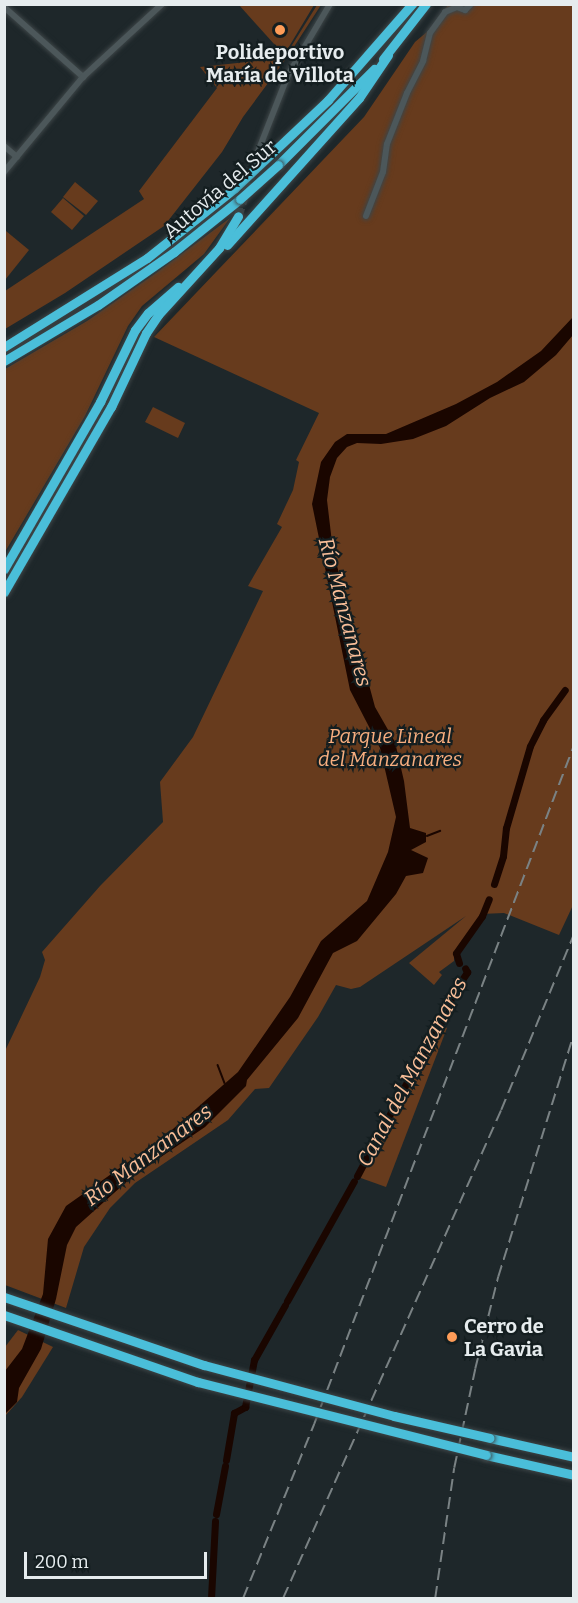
<!DOCTYPE html>
<html>
<head>
<meta charset="utf-8">
<style>
	body { margin:0 }
	#map { position:relative; width:578px; height:1603px; overflow:hidden; background:#1e272a; font-family:Bitter,serif }
	div>[style] { position:absolute }
	.green>* { inset:0; background:#673b1d }
	.water>* { inset:0; background:#1a0600 }
	.stream>* { height:1.5px; margin:-0.75px; padding:0 0.75px; transform-origin:0.75px; border-radius:0.75px; background:#1a0600 }
	.canal>* { height:7px; margin:-3.5px; padding:0 3.5px; transform-origin:3.5px; border-radius:3.5px; background:#1a0600 }
	.highway-tunnel>* { height:9px; margin-top:-4.5px; transform-origin:0; background:repeating-linear-gradient(90deg,#3c4547 0 9px,transparent 0 13.5px) }
	.roads { filter:drop-shadow(0 0 2px #3d4547) drop-shadow(0 0 2px #3d4547) }
	.minor>* { height:6px; margin:-3px; padding:0 3px; transform-origin:3px; border-radius:3px; background:#4c575a }
	.highway>* { height:9px; margin:-4.5px; padding:0 4.5px; transform-origin:4.5px; border-radius:4.5px; background:#4abed9 }
	.rail>* { height:1.5px; margin-top:-0.75px; transform-origin:0; background:repeating-linear-gradient(90deg,#7a8284 0 12px,transparent 0 18px) }
	.bridges { filter:drop-shadow(0 0 2px #3d4547) drop-shadow(0 0 2px #3d4547) }
	.highway-bridge>* { height:9px; margin:-4.5px; padding:0 4.5px; transform-origin:4.5px; border-radius:4.5px; background:#4abed9 }
	.dots>* { width:16px; height:16px; translate:-50% -50%; box-sizing:border-box; border:3px solid #141e20; border-radius:50% }
	span { translate:-50% -50%; white-space:nowrap; text-align:center; line-height:1.15; -webkit-text-stroke:4.5px #141e20; paint-order:stroke }
	.poi-label { font-size:20px; color:#e6ecee; font-weight:700 }
	.left { translate:0 -50%; text-align:left }
	.street-label { font-size:20px; color:#e6ecee }
	.park-label { font-size:20px; color:#f7ae7f; font-style:italic }
	.water-label { font-size:21px; color:#f9be98; font-style:italic }
	.frame { position:absolute; inset:0; border:6px solid #e6ecee; pointer-events:none }
	.scale { position:absolute; left:24px; top:1552px; width:183px; height:27px; box-sizing:border-box; border:3px solid #e6ecee; border-top:0; padding-left:8px; font-size:18px; line-height:21px; white-space:nowrap; color:#e6ecee; -webkit-text-stroke:4px #141e20; paint-order:stroke }
</style>
</head>
<body>
<div id="map">
	<div class="green">
		<div style="clip-path:polygon(239px 5px,314px 5px,284px 55px)"></div>
		<div style="clip-path:polygon(317px 5px,321px 5px,288px 56px,243px 117px,222px 152px,164px 226px,65px 293px,5px 329px,5px 291px,144px 199px,139px 191px,217px 88px,200px 67px,284px 58px)"></div>
		<div style="clip-path:polygon(448px 5px,573px 5px,574px 903px,559px 935px,504px 913px,481px 914px,454px 952px,454px 961px,439px 972px,442px 975px,434px 985px,409px 963px,466px 916px,360px 987px,351px 989px,336px 985px,318px 1017px,269px 1088px,255px 1089px,228px 1120px,135px 1183px,110px 1208px,84px 1247px,66px 1308px,5px 1285px,5px 1051px,40px 977px,45px 960px,42px 952px,100px 886px,163px 822px,160px 782px,193px 737px,263px 591px,248px 586px,282px 527px,277px 524px,293px 490px,299px 462px,296px 460px,319px 413px,154px 337px,364px 117px,415px 42px,428px 31px)"></div>
		<div style="clip-path:polygon(75px 182px,98px 201px,86px 215px,63px 197px)"></div>
		<div style="clip-path:polygon(63px 198px,84px 216px,72px 230px,51px 212px)"></div>
		<div style="clip-path:polygon(230px 218px,204px 254px,142px 306px,128px 326px,85px 416px,5px 552px,5px 369px,87px 321px,156px 273px)"></div>
		<div style="clip-path:polygon(6px 231px,29px 250px,5px 280px,4px 233px)"></div>
		<div style="clip-path:polygon(153px 407px,185px 423px,178px 438px,145px 422px)"></div>
		<div style="clip-path:polygon(442px 1025px,447px 1028px,386px 1187px,358px 1177px)"></div>
		<div style="clip-path:polygon(18px 1330px,53px 1347px,22px 1397px,5px 1416px,5px 1347px)"></div>
	</div>
	<div class="water">
		<div style="clip-path:polygon(573px 317px,573px 335px,556px 355px,524px 382px,490px 398px,446px 426px,413px 439px,381px 444px,357px 443px,347px 447px,337px 458px,330px 477px,327px 500px,333px 551px,375px 707px,395px 742px,404px 781px,410px 828px,426px 833px,426px 842px,411px 850px,428px 858px,423px 873px,406px 876px,396px 894px,357px 941px,333px 953px,298px 1018px,247px 1080px,246px 1086px,205px 1127px,133px 1176px,76px 1227px,67px 1245px,56px 1299px,41px 1349px,19px 1388px,17px 1402px,5px 1414px,5px 1371px,22px 1349px,43px 1294px,48px 1239px,66px 1206px,165px 1136px,238px 1072px,290px 997px,321px 941px,367px 901px,388px 852px,396px 817px,380px 748px,350px 690px,312px 504px,321px 462px,335px 442px,347px 434px,386px 434px,456px 404px,497px 382px,541px 351px)"></div>
	</div>
	<div class="stream">
		<div style="left:427px;top:836px;width:14px;rotate:-21deg"></div>
		<div style="left:218px;top:1065px;width:19px;rotate:69deg"></div>
	</div>
	<div class="canal">
		<div style="left:494px;top:884px;width:29px;rotate:-72deg"></div>
		<div style="left:503px;top:856px;width:28px;rotate:-84deg"></div>
		<div style="left:506px;top:828px;width:85px;rotate:-73.7deg"></div>
		<div style="left:530px;top:746px;width:29px;rotate:-63deg"></div>
		<div style="left:543px;top:720px;width:37px;rotate:-54deg"></div>
		<div style="left:459px;top:963px;width:10px;rotate:-107deg"></div>
		<div style="left:456px;top:953px;width:45px;rotate:-54.9deg"></div>
		<div style="left:482px;top:916px;width:18px;rotate:-68deg"></div>
		<div style="left:357px;top:1176px;width:162px;rotate:-62deg"></div>
		<div style="left:433px;top:1033px;width:26px;rotate:-53deg"></div>
		<div style="left:449px;top:1012px;width:16px;rotate:-83deg"></div>
		<div style="left:451px;top:996px;width:29px;rotate:-56deg"></div>
		<div style="left:467px;top:972px;width:4px;rotate:-117deg"></div>
		<div style="left:287px;top:1301px;width:137px;rotate:-60.8deg"></div>
		<div style="left:226px;top:1460px;width:48px;rotate:-80.3deg"></div>
		<div style="left:234px;top:1413px;width:13px;rotate:-29deg"></div>
		<div style="left:245px;top:1407px;width:48px;rotate:-79.2deg"></div>
		<div style="left:254px;top:1360px;width:63px;rotate:-60.6deg"></div>
		<div style="left:216px;top:1514px;width:49px;rotate:-79.4deg"></div>
		<div style="left:211px;top:1598px;width:77px;rotate:-87deg"></div>
	</div>
	<div class="highway-tunnel">
		<div style="left:238px;top:216px;width:65px;rotate:-73deg"></div>
	</div>
	<div class="roads">
		<div class="minor">
			<div style="left:4px;top:7px;width:106px;rotate:41.5deg"></div>
			<div style="left:4px;top:146px;width:17px;rotate:40deg"></div>
			<div style="left:257px;top:154px;width:85px;rotate:-68.6deg"></div>
			<div style="left:288px;top:75px;width:82px;rotate:-59.4deg"></div>
			<div style="left:4px;top:172px;width:124px;rotate:-50.3deg"></div>
			<div style="left:83px;top:77px;width:108px;rotate:-42.7deg"></div>
			<div style="left:366px;top:216px;width:47px;rotate:-68.9deg"></div>
			<div style="left:383px;top:172px;width:28px;rotate:-82deg"></div>
			<div style="left:387px;top:144px;width:55px;rotate:-68.6deg"></div>
			<div style="left:407px;top:93px;width:36px;rotate:-63deg"></div>
			<div style="left:423px;top:61px;width:29px;rotate:-76deg"></div>
			<div style="left:430px;top:33px;width:26px;rotate:-54deg"></div>
			<div style="left:445px;top:12px;width:13px;rotate:-23deg"></div>
			<div style="left:457px;top:7px;width:9px;rotate:21deg"></div>
			<div style="left:465px;top:10px;width:8px;rotate:-45deg"></div>
		</div>
		<div class="highway">
			<div style="left:383px;top:59px;width:70px;rotate:-52deg"></div>
			<div style="left:278px;top:165px;width:136px;rotate:-45deg"></div>
			<div style="left:227px;top:245px;width:198px;rotate:-48.1deg"></div>
			<div style="left:359px;top:98px;width:52px;rotate:-56deg"></div>
			<div style="left:4px;top:347px;width:168px;rotate:-31.9deg"></div>
			<div style="left:147px;top:258px;width:112px;rotate:-38.5deg"></div>
			<div style="left:235px;top:188px;width:128px;rotate:-43.4deg"></div>
			<div style="left:328px;top:100px;width:128px;rotate:-48.8deg"></div>
			<div style="left:4px;top:361px;width:109px;rotate:-30.8deg"></div>
			<div style="left:98px;top:305px;width:93px;rotate:-34.9deg"></div>
			<div style="left:174px;top:252px;width:85px;rotate:-38.8deg"></div>
			<div style="left:4px;top:569px;width:193px;rotate:-60.1deg"></div>
			<div style="left:100px;top:402px;width:80px;rotate:-64.1deg"></div>
			<div style="left:135px;top:330px;width:21px;rotate:-53deg"></div>
			<div style="left:148px;top:313px;width:40px;rotate:-41deg"></div>
			<div style="left:4px;top:592px;width:214px;rotate:-60deg"></div>
			<div style="left:111px;top:407px;width:82px;rotate:-64.7deg"></div>
			<div style="left:146px;top:333px;width:22px;rotate:-56deg"></div>
			<div style="left:158px;top:315px;width:91px;rotate:-47.7deg"></div>
			<div style="left:219px;top:248px;width:37px;rotate:-59deg"></div>
			<div style="left:490px;top:1438px;width:86px;rotate:12.7deg"></div>
			<div style="left:486px;top:1455px;width:90px;rotate:12.8deg"></div>
		</div>
	</div>
	<div class="rail">
		<div style="left:243px;top:1598px;width:188px;rotate:-67.8deg"></div>
		<div style="left:314px;top:1424px;width:727px;rotate:-69.05deg"></div>
		<div style="left:283px;top:1598px;width:534px;rotate:-65.93deg"></div>
		<div style="left:501px;top:1110px;width:191px;rotate:-67.5deg"></div>
		<div style="left:435px;top:1598px;width:131px;rotate:-81.7deg"></div>
		<div style="left:454px;top:1468px;width:101px;rotate:-78deg"></div>
		<div style="left:475px;top:1369px;width:95px;rotate:-76deg"></div>
		<div style="left:498px;top:1277px;width:256px;rotate:-72.7deg"></div>
	</div>
	<div class="bridges">
		<div class="highway-bridge">
			<div style="left:240px;top:199px;width:51px;rotate:-41.8deg"></div>
			<div style="left:4px;top:1297px;width:211px;rotate:18.8deg"></div>
			<div style="left:204px;top:1365px;width:197px;rotate:15deg"></div>
			<div style="left:394px;top:1416px;width:98px;rotate:12.9deg"></div>
			<div style="left:4px;top:1315px;width:205px;rotate:19.1deg"></div>
			<div style="left:198px;top:1382px;width:297px;rotate:14.2deg"></div>
		</div>
	</div>
	<div class="dots">
		<div style="left:280px;top:30px;background:#fe9c58"></div>
		<div style="left:452px;top:1337px;background:#fe9c58"></div>
	</div>
	<div class="poi-label">
		<span style="left:280px;top:64px">Polideportivo<br>María de Villota</span>
		<span class="left" style="left:464px;top:1338px">Cerro de<br>La Gavia</span>
	</div>
	<div class="street-label">
		<span style="left:220px;top:189px;rotate:-40deg">Autovía del Sur</span>
	</div>
	<div class="park-label">
		<span style="left:390px;top:748px">Parque Lineal<br>del Manzanares</span>
	</div>
	<div class="water-label">
		<span style="left:345px;top:612px;rotate:75deg">Río Manzanares</span>
		<span style="left:412px;top:1072px;rotate:-62deg">Canal del Manzanares</span>
		<span style="left:148px;top:1155px;rotate:-37deg">Río Manzanares</span>
	</div>
	<div class="frame"></div>
	<div class="scale">200 m</div>
</div>
</body>
</html>
